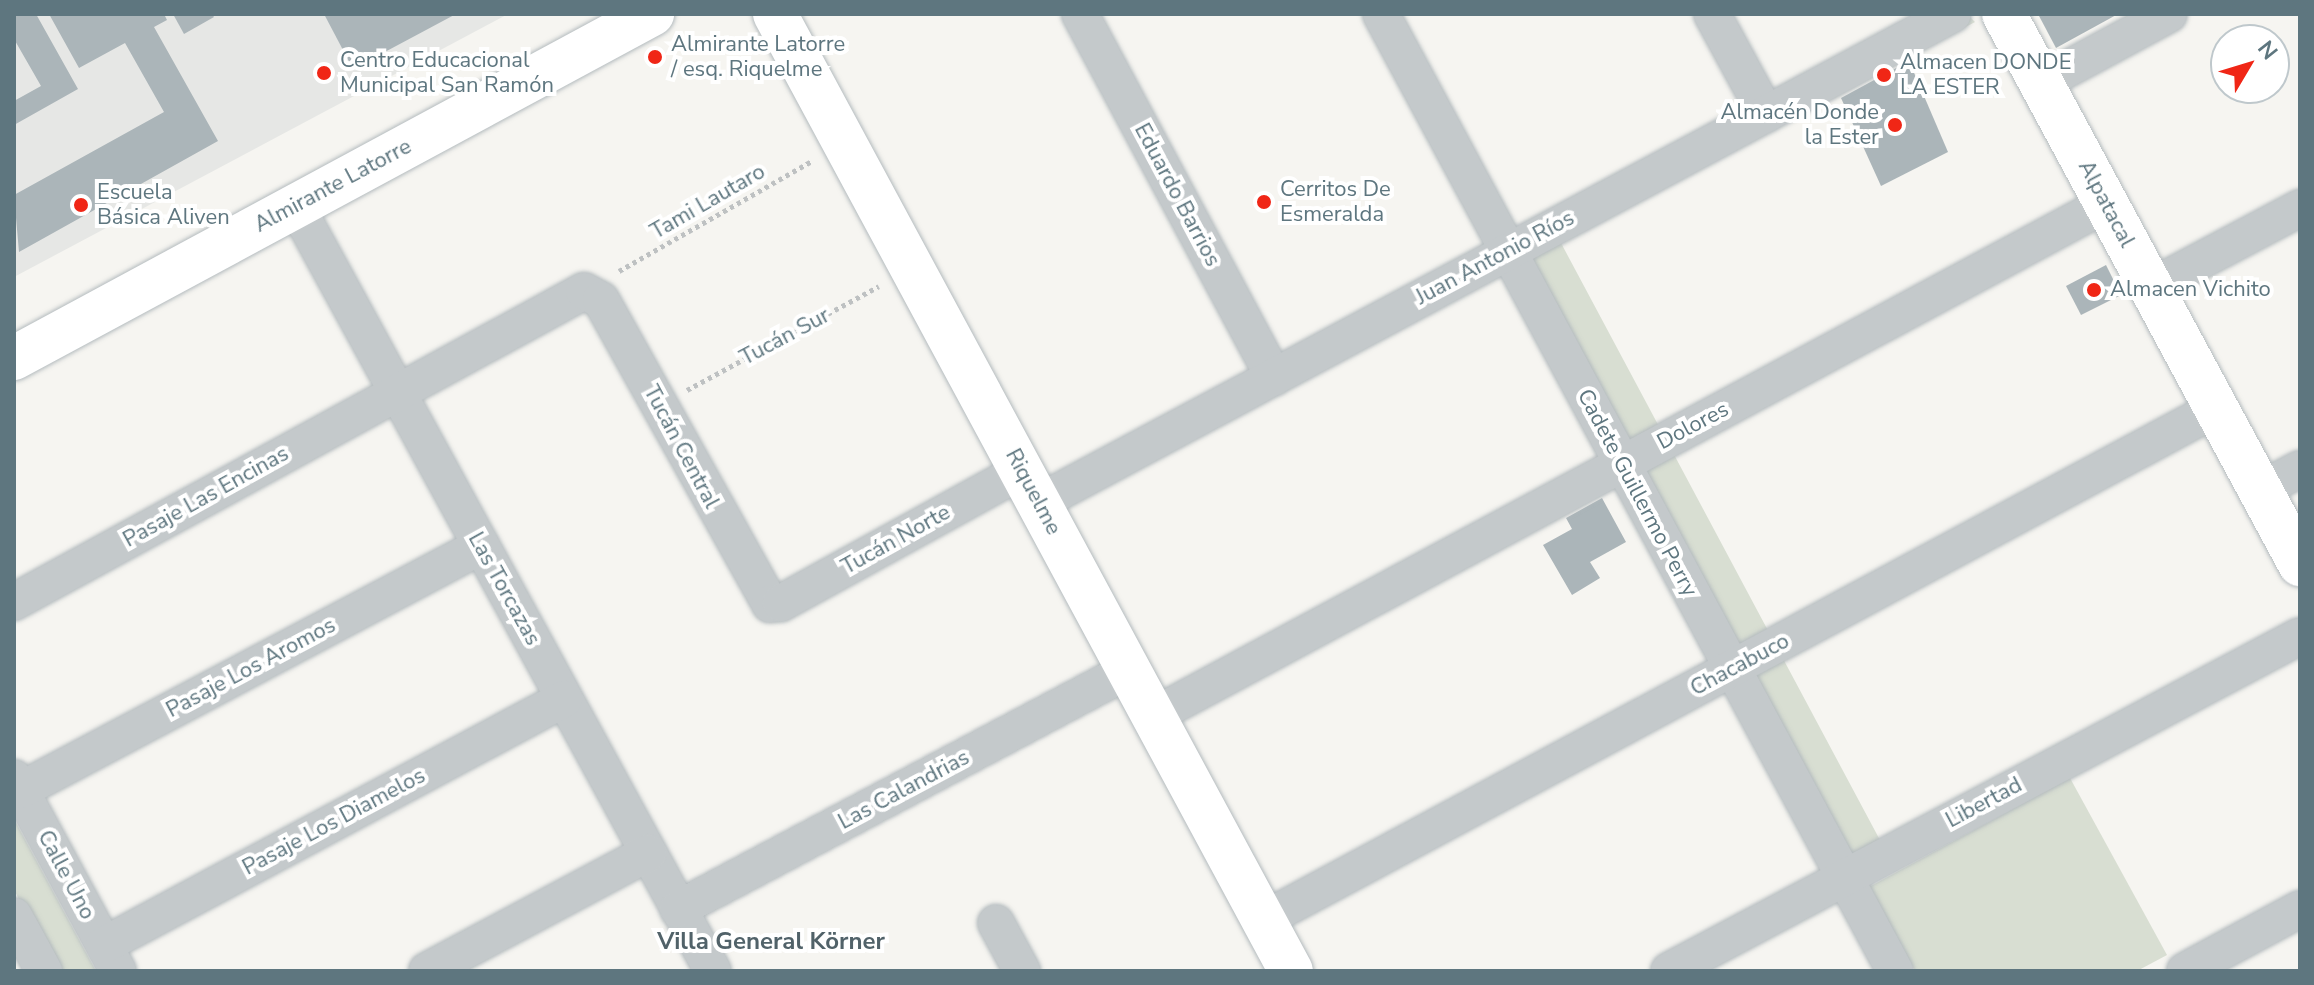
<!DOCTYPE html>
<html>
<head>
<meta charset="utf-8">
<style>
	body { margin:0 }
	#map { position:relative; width:2314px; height:985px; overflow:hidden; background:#f6f5f1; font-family:"Nunito Sans",sans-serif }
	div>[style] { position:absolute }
	.built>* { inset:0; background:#e6e7e5 }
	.green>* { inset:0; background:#d8ded2 }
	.building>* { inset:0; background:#abb5b9 }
	.path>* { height:5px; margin-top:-2.5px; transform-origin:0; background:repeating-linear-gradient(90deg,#bec1c2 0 4px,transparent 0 8px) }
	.roads { filter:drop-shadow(0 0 2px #b4bbbe) drop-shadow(0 0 2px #b4bbbe) }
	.street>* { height:36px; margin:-18px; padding:0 18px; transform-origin:18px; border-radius:18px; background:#c4c9cb }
	.secondary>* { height:44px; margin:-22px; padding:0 22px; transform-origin:22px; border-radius:22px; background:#fff }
	.dots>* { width:22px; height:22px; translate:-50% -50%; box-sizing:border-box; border:4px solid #fff; border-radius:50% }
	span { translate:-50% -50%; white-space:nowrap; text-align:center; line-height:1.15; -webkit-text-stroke:8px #fff; paint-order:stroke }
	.poi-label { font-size:22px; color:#5e767f }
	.left { translate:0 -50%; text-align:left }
	.right { translate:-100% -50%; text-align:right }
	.street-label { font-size:22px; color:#5e767f }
	.neighbourhood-label { font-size:24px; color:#516269; font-weight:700 }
	.frame { position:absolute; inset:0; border:16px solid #5e767f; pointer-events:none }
	.north { position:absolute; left:2210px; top:24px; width:80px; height:80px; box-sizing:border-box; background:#fff; border:2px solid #bfc8cc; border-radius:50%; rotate:52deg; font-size:22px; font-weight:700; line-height:32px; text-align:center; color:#5e767f }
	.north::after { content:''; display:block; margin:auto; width:28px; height:36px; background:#f02616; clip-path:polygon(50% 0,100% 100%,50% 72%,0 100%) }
</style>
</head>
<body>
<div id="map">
	<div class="built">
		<div style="clip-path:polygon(14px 14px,508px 14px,14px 277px)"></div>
	</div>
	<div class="green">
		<div style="clip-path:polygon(1967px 14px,1975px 22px,1561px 243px,1881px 842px,1848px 867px,1521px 252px)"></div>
		<div style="clip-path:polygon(2070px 778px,2167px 955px,2137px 971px,1915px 971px,1869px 887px)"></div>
		<div style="clip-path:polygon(14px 819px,96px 971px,58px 971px,14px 890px)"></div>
	</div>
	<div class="building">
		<div style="clip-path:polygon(14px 14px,36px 14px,78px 89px,14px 125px,14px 101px,41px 86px,14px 39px)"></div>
		<div style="clip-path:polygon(49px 14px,164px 14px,167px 20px,154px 27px,218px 141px,19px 252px,14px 195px,164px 112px,125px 43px,79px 68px)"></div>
		<div style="clip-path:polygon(173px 14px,212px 14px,214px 17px,184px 34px)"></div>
		<div style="clip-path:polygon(324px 14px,456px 14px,353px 69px)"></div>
		<div style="clip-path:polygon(2038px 14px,2118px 14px,2056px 48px)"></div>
		<div style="clip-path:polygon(1909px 61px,1948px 152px,1881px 186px,1841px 98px)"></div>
		<div style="clip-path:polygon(2106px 265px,2121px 295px,2081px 315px,2066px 286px)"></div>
		<div style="clip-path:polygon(1602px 498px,1626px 542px,1590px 562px,1600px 578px,1572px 595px,1543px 545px,1572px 529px,1566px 518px)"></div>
	</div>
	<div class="path">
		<div style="left:619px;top:271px;width:222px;rotate:-29.7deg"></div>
		<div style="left:687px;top:390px;width:218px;rotate:-28.4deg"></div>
	</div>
	<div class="roads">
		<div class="street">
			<div style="left:1080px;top:14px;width:412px;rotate:61.9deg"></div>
			<div style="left:1381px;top:14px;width:1086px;rotate:61.76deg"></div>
			<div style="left:1712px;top:14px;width:114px;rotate:61.6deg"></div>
			<div style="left:2041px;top:83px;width:145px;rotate:-28.3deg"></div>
			<div style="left:296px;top:206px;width:871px;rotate:61.41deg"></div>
			<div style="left:2151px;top:287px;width:169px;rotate:-27.9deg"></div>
			<div style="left:2260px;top:490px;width:45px;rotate:-27.7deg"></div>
			<div style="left:1038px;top:503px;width:1037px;rotate:-28.12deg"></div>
			<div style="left:14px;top:602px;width:649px;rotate:-28.62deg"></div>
			<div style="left:584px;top:291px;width:19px;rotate:28deg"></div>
			<div style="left:601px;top:300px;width:348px;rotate:60.9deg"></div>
			<div style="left:770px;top:604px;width:11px;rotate:-5deg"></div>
			<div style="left:781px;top:603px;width:274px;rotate:-28.8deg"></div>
			<div style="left:1153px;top:716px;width:1082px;rotate:-28.25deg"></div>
			<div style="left:14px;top:778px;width:219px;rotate:61.7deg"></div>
			<div style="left:21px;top:790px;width:521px;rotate:-27.94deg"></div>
			<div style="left:678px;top:909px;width:510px;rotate:-27.92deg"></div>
			<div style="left:14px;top:916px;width:63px;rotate:61.4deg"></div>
			<div style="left:1263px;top:920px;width:1083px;rotate:-28.22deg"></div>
			<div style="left:996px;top:923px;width:55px;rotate:61.6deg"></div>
			<div style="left:104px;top:945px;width:522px;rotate:-28.14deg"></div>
			<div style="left:427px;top:971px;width:251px;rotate:-28.1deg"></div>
			<div style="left:1669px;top:971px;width:714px;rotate:-27.96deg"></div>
			<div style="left:2185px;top:971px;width:131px;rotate:-28.3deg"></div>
		</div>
		<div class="secondary">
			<div style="left:775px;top:14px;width:1087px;rotate:61.67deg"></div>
			<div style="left:2004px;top:14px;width:625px;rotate:61.71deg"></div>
			<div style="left:14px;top:358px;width:725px;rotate:-28.33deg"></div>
		</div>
	</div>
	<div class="dots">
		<div style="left:655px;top:57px;background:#f02616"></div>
		<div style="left:324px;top:73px;background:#f02616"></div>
		<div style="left:1884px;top:75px;background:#f02616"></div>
		<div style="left:1895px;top:125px;background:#f02616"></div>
		<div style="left:1264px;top:202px;background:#f02616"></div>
		<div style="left:81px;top:205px;background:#f02616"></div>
		<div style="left:2094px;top:290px;background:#f02616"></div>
	</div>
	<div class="poi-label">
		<span class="left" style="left:671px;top:57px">Almirante Latorre<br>/ esq. Riquelme</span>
		<span class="left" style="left:340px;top:73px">Centro Educacional<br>Municipal San Ramón</span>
		<span class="left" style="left:1900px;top:75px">Almacen DONDE<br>LA ESTER</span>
		<span class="right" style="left:1879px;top:125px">Almacén Donde<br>la Ester</span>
		<span class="left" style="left:1280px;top:202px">Cerritos De<br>Esmeralda</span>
		<span class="left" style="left:97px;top:205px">Escuela<br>Básica Aliven</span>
		<span class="left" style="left:2110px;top:290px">Almacen Vichito</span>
	</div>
	<div class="street-label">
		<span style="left:333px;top:186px;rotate:-28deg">Almirante Latorre</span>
		<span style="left:1177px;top:195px;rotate:62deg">Eduardo Barrios</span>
		<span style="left:708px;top:202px;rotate:-30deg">Tami Lautaro</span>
		<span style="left:2106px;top:204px;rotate:62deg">Alpatacal</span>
		<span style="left:1495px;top:258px;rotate:-28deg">Juan Antonio Ríos</span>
		<span style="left:785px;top:337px;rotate:-28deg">Tucán Sur</span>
		<span style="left:1693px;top:426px;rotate:-28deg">Dolores</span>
		<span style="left:681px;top:447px;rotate:62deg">Tucán Central</span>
		<span style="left:1033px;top:492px;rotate:62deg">Riquelme</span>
		<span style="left:1637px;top:493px;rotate:62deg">Cadete Guillermo Perry</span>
		<span style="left:206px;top:497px;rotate:-29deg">Pasaje Las Encinas</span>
		<span style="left:896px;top:540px;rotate:-29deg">Tucán Norte</span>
		<span style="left:504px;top:589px;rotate:61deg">Las Torcazas</span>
		<span style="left:1740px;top:665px;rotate:-28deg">Chacabuco</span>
		<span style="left:251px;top:668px;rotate:-28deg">Pasaje Los Aromos</span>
		<span style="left:904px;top:790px;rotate:-28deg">Las Calandrias</span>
		<span style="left:1984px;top:803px;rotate:-28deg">Libertad</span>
		<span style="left:334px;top:822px;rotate:-28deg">Pasaje Los Diamelos</span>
		<span style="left:66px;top:875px;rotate:62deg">Calle Uno</span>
	</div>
	<div class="neighbourhood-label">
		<span style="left:771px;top:942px">Villa General Körner</span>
	</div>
	<div class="frame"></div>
	<div class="north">N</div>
</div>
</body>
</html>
